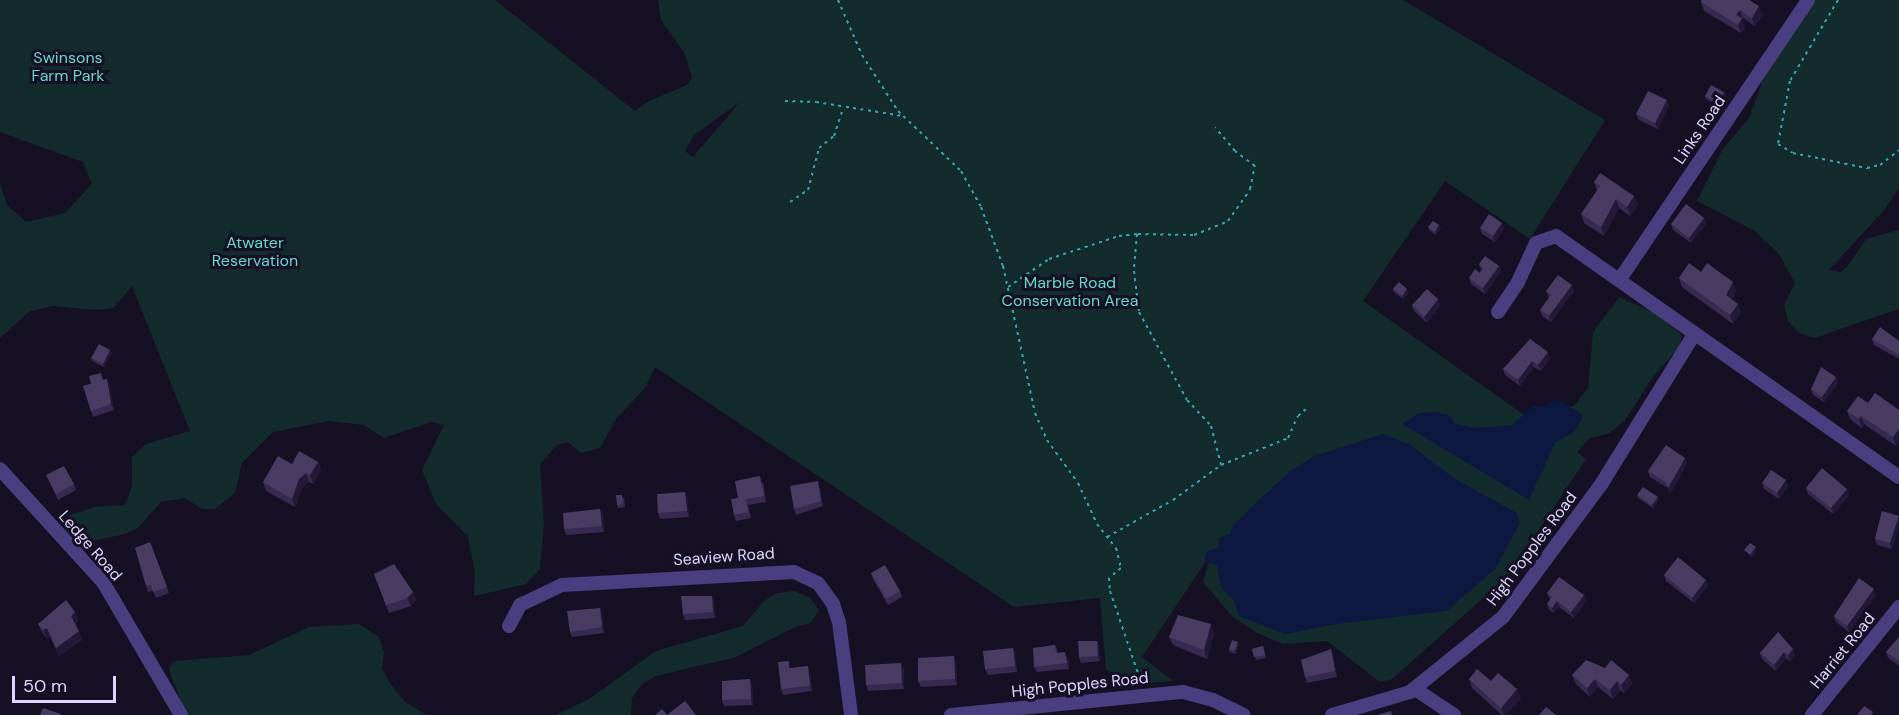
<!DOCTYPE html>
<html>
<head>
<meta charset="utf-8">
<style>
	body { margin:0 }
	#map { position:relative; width:1899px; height:715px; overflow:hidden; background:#161024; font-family:"DM Sans",sans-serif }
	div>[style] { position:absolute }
	.green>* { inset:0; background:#132b2d }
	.water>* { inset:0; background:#0d1840 }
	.path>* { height:2px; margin-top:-1px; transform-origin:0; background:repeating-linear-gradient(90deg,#36a6af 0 3px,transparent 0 7.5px) }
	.street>* { height:14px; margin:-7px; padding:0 7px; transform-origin:7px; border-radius:7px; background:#493e80 }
	.wall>* { inset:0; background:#372a51 }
	.shaded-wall>* { inset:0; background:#221837 }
	.building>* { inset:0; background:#493c63 }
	span { translate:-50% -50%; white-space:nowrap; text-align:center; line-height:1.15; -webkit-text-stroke:6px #161024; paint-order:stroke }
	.park-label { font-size:16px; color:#65d9cb }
	.street-label { font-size:16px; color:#dfd5fd }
	.scale { position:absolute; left:12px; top:676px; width:104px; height:27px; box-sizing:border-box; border:3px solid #dfd5fd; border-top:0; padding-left:8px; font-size:18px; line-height:21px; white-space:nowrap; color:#dfd5fd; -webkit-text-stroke:4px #161024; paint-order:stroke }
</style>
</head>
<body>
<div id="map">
	<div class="green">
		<div style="clip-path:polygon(evenodd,0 0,495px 0,635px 111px,649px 101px,687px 85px,692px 78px,685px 54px,661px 20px,658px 0,1403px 0,1605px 120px,1530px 239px,1445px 181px,1363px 301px,1534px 422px,1550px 409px,1574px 406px,1588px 388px,1593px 332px,1619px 297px,1655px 313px,1682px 335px,1680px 347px,1651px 379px,1626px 419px,1610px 433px,1590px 438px,1577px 452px,1586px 459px,1507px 577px,1392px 679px,1380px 682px,1327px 641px,1283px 644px,1257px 633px,1232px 616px,1203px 582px,1212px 552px,1142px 657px,1173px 681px,1124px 685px,1126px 682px,1106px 669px,1100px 598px,1014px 607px,655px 367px,645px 388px,616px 419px,600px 448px,581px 453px,568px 442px,557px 445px,540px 464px,544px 523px,540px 569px,526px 584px,474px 596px,475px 572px,468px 537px,436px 504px,422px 470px,444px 425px,431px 422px,384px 438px,364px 425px,328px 421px,273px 432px,242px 463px,235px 493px,215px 509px,202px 509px,185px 498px,161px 502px,138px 528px,125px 534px,78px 544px,63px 529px,70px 515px,95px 507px,125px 505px,132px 486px,132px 457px,146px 444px,190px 431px,132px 286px,114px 308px,96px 310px,53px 306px,30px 311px,0 338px,0 183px,7px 205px,26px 222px,65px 213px,92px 184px,83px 162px,0 132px,0 0,740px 102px,693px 157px,685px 151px,694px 135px,740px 102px)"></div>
		<div style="clip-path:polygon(1815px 0,1899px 0,1899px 187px,1885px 209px,1829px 270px,1841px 272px,1847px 267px,1866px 239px,1899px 230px,1899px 309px,1814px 338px,1799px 333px,1788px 321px,1784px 305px,1795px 283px,1779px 254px,1755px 231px,1697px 201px,1723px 149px,1749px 118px,1764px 78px)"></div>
		<div style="clip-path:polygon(794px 591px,809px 597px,819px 610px,811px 623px,795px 627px,736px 657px,656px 676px,642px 684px,632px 698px,631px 715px,556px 715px,589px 699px,656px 651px,743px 626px,764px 601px,777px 593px)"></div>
		<div style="clip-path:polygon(359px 624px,379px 637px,384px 652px,382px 668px,390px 683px,405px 702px,427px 715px,187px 715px,170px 674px,170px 666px,176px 661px,249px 655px,309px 627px)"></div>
	</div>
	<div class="water">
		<div style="clip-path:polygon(1555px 399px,1581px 413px,1582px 419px,1574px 432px,1555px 443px,1529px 500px,1402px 424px,1419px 413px,1436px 412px,1450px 416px,1455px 424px,1477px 428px,1512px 425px,1533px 406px,1545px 406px)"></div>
		<div style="clip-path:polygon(1383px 434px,1409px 444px,1455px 479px,1517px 513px,1520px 523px,1496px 568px,1447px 611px,1337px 624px,1285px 634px,1239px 616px,1234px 601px,1221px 587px,1217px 565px,1204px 561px,1207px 551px,1218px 548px,1219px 538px,1230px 534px,1233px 525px,1290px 471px,1314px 456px)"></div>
	</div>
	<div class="path">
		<div style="left:838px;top:0;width:60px;rotate:66.4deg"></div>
		<div style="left:862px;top:55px;width:67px;rotate:57.3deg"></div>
		<div style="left:898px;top:111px;width:87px;rotate:43.6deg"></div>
		<div style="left:961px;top:171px;width:41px;rotate:60.9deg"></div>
		<div style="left:981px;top:207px;width:63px;rotate:69.6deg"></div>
		<div style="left:1003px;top:266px;width:150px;rotate:77.7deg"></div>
		<div style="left:1035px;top:413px;width:30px;rotate:66deg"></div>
		<div style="left:1047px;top:440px;width:53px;rotate:54.2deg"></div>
		<div style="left:1078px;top:483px;width:45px;rotate:65.1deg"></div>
		<div style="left:1097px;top:524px;width:31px;rotate:52deg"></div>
		<div style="left:1116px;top:548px;width:21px;rotate:76deg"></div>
		<div style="left:1121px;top:568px;width:16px;rotate:140deg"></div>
		<div style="left:1109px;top:578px;width:13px;rotate:86deg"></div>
		<div style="left:1110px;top:591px;width:96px;rotate:71.2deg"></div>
		<div style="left:1838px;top:0;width:94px;rotate:120.7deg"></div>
		<div style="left:1790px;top:81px;width:64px;rotate:100.8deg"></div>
		<div style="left:1778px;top:144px;width:17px;rotate:31deg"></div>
		<div style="left:1793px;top:153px;width:76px;rotate:11.5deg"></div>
		<div style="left:1867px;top:168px;width:13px;rotate:-13deg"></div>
		<div style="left:1880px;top:165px;width:24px;rotate:-38deg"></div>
		<div style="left:785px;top:101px;width:31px;rotate:2deg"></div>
		<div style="left:816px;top:102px;width:88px;rotate:9.1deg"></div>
		<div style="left:790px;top:202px;width:22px;rotate:-34deg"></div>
		<div style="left:808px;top:190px;width:43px;rotate:-75.3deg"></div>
		<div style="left:819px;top:148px;width:19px;rotate:-39deg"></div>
		<div style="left:834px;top:136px;width:29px;rotate:-72deg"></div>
		<div style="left:1138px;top:234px;width:56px;rotate:1deg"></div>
		<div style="left:1194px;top:235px;width:37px;rotate:-22deg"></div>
		<div style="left:1228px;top:221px;width:39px;rotate:-55deg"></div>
		<div style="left:1250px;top:189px;width:24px;rotate:-78deg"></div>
		<div style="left:1255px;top:166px;width:25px;rotate:-143deg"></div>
		<div style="left:1235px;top:151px;width:31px;rotate:-130deg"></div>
		<div style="left:1008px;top:287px;width:50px;rotate:-34.3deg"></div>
		<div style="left:1049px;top:259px;width:74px;rotate:-18.2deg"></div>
		<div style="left:1119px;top:236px;width:18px;rotate:-6deg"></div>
		<div style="left:1137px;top:234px;width:37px;rotate:95deg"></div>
		<div style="left:1134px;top:271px;width:41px;rotate:83deg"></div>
		<div style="left:1139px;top:312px;width:100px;rotate:61.4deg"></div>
		<div style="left:1187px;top:400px;width:35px;rotate:47deg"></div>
		<div style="left:1211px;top:426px;width:40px;rotate:75.6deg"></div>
		<div style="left:1107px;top:537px;width:76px;rotate:-29.3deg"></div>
		<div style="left:1173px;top:500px;width:59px;rotate:-36.1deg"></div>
		<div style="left:1221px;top:465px;width:72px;rotate:-21.9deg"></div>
		<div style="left:1288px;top:438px;width:24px;rotate:-66deg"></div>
		<div style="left:1298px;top:416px;width:11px;rotate:-41deg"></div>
	</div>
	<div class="street">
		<div style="left:1620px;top:279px;width:336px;rotate:-56deg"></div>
		<div style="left:1498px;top:312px;width:36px;rotate:-56deg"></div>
		<div style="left:1518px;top:282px;width:43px;rotate:-65.2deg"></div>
		<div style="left:1536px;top:243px;width:21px;rotate:-19deg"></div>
		<div style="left:1556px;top:236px;width:419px;rotate:35.1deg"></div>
		<div style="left:0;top:469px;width:153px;rotate:47.7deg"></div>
		<div style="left:103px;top:582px;width:154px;rotate:59.6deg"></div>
		<div style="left:509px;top:626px;width:24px;rotate:-62deg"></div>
		<div style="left:520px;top:605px;width:47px;rotate:-25.5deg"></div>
		<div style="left:562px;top:585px;width:232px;rotate:-3.2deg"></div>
		<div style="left:794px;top:572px;width:26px;rotate:25deg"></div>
		<div style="left:818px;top:583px;width:26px;rotate:54deg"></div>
		<div style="left:833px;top:604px;width:19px;rotate:72deg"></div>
		<div style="left:839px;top:622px;width:94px;rotate:82.6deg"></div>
		<div style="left:1415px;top:689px;width:47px;rotate:33.7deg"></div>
		<div style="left:951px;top:715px;width:233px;rotate:-5.7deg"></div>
		<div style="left:1183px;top:692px;width:31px;rotate:15deg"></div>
		<div style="left:1213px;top:700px;width:34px;rotate:26deg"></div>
		<div style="left:1332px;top:715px;width:81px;rotate:-16.4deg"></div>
		<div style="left:1410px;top:692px;width:119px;rotate:-38.9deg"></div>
		<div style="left:1503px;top:617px;width:167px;rotate:-53.5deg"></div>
		<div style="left:1602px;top:483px;width:176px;rotate:-58.2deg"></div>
		<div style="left:1812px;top:715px;width:139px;rotate:-51.1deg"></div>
	</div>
	<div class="wall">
		<div style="clip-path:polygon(1701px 0,1750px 0,1763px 15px,1755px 26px,1743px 18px,1742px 20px,1745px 27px,1741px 33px,1704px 11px,1701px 2px)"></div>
		<div style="clip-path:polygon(1724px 92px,1725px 95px,1719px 106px,1706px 99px,1705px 96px)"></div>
		<div style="clip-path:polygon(1669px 106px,1658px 129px,1639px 120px,1636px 114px)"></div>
		<div style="clip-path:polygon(1594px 182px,1634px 196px,1638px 205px,1630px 216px,1619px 208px,1604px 236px,1584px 223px,1581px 214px,1597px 191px)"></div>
		<div style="clip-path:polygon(1704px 218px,1706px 224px,1691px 243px,1673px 230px,1671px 224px)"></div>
		<div style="clip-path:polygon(1502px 223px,1504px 229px,1495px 242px,1482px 234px,1480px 228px)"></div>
		<div style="clip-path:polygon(1428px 227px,1441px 228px,1436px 235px,1429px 230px)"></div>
		<div style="clip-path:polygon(1479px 264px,1499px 266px,1501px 271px,1485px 294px,1471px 284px,1469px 278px,1480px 273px,1481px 270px)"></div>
		<div style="clip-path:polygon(1701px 272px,1736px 291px,1732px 299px,1741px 312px,1733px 324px,1682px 287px,1679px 278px)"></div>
		<div style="clip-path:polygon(1393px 289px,1409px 292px,1403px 299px,1394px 292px)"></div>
		<div style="clip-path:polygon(1546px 291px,1574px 291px,1551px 322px,1542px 316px,1540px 310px,1549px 298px)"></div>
		<div style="clip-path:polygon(1438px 299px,1440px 305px,1427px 323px,1414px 311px,1412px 305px)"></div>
		<div style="clip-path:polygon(1530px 339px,1550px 358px,1541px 371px,1534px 367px,1520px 386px,1505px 375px,1503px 369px)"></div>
		<div style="clip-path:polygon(1872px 339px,1899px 341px,1899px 359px,1874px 345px)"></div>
		<div style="clip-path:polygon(112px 353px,104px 367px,92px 361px,91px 358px)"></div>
		<div style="clip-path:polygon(1836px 377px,1838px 383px,1824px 402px,1813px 395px,1811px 389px)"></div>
		<div style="clip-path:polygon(103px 380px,109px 384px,114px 410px,93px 417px,83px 386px)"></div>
		<div style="clip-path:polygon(1868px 403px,1899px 410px,1896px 446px,1864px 424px,1862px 428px,1850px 419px,1847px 411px)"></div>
		<div style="clip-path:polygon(1685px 458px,1687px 464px,1670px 494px,1668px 488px,1650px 477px,1648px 471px)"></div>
		<div style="clip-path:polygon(318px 462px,321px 470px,313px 484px,309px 482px,302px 488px,295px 507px,266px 491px,263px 482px,292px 464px)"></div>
		<div style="clip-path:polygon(46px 475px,74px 484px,76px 490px,58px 500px)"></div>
		<div style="clip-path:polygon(763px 482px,766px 502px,748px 505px,751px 518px,736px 521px,734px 515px,738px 498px)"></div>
		<div style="clip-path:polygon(1762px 483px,1788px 486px,1779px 499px,1764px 489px)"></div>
		<div style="clip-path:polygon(820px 487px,823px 506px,796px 515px,794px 509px)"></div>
		<div style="clip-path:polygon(1806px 488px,1847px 489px,1849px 495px,1833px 514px,1808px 494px)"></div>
		<div style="clip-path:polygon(685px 492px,687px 498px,689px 517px,660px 519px,658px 513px)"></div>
		<div style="clip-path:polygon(1637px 495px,1659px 500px,1653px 508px,1638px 498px)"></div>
		<div style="clip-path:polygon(624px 497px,625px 507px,618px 508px,617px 505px)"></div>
		<div style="clip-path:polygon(600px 509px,603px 515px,604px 532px,566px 535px,564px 529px)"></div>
		<div style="clip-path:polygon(1882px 511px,1892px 549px,1877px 545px,1875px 539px)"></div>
		<div style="clip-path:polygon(150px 542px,169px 593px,156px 598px,153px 591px,148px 592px,146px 586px)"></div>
		<div style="clip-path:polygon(871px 573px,900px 591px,902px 597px,888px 605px,873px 579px)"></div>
		<div style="clip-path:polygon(374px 574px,413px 592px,416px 600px,411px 606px,389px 613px)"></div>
		<div style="clip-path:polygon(1664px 575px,1708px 586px,1694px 603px,1666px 581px)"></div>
		<div style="clip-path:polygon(1547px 593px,1584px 595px,1586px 601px,1574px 618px,1559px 607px,1554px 613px,1549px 610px,1547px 604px,1550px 600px)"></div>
		<div style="clip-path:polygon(1876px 595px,1849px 632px,1836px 622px,1834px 616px)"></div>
		<div style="clip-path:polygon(712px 596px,714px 602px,715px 618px,685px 620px,683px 614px)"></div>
		<div style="clip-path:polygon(600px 608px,602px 614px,604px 633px,572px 637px,570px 632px)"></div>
		<div style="clip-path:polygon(75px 612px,78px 621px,75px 624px,82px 640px,59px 656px,50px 636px,47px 639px,42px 632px,38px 624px)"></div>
		<div style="clip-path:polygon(1778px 632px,1795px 655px,1790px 661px,1786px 658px,1776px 671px,1762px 659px,1760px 653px)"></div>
		<div style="clip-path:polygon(1214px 633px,1207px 659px,1173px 645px,1169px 637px)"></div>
		<div style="clip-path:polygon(1899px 637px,1899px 666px,1888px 658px,1886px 652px)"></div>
		<div style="clip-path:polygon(1097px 641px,1099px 646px,1100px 661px,1081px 663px,1079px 657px)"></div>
		<div style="clip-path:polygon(1055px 645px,1058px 653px,1068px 658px,1069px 669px,1037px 672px,1034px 667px)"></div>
		<div style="clip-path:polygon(1239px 645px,1236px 654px,1230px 652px,1229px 649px)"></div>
		<div style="clip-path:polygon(1263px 646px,1266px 658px,1256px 660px,1252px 649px)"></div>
		<div style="clip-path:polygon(1013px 648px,1015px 653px,1017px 672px,988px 675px,985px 669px)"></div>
		<div style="clip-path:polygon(1331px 649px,1333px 655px,1337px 677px,1307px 683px,1305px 677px)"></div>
		<div style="clip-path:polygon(956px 662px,957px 685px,921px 687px,918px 681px)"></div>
		<div style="clip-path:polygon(791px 668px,810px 672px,812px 691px,783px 695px,781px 689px)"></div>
		<div style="clip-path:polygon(1605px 668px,1629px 675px,1632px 684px,1624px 693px,1620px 690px,1613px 699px,1598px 687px,1590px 697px,1576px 684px,1572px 675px)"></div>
		<div style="clip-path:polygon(904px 669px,904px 689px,868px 691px,866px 685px)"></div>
		<div style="clip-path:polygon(750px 679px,752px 685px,753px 705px,724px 706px,722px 700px)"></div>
		<div style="clip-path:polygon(1469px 679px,1491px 681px,1521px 698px,1506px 715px,1502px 715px,1472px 688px)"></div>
	</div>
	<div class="shaded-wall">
		<div style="clip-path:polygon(1759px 6px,1763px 15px,1755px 26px,1752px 18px)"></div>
		<div style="clip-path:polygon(1740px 10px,1745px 27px,1741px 33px,1738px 25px,1736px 15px)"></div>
		<div style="clip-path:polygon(1724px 92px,1725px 95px,1719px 106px,1718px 103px)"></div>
		<div style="clip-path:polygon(1667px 100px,1669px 106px,1658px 129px,1655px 123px)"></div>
		<div style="clip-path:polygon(1634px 196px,1638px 205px,1630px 216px,1627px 207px)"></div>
		<div style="clip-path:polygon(1616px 199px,1619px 208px,1604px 236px,1601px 227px)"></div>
		<div style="clip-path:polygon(1704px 218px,1706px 224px,1691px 243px,1689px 238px)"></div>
		<div style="clip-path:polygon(1502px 223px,1504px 229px,1495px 242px,1493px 236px)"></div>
		<div style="clip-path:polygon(1439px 225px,1441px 228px,1436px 235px,1435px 232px)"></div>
		<div style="clip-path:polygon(1499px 266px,1501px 271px,1485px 294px,1483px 288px)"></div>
		<div style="clip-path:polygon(1733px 282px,1736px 291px,1729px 304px,1726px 295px)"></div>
		<div style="clip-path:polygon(1572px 285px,1574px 291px,1551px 322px,1549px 316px)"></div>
		<div style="clip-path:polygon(1407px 289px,1409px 292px,1403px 299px,1402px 296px)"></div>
		<div style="clip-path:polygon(1438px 299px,1440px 305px,1427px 323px,1424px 317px)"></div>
		<div style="clip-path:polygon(1738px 304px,1741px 312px,1733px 324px,1730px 315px)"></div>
		<div style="clip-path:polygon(110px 350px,112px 353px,104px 367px,103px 364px)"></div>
		<div style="clip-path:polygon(1548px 352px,1550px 358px,1541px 371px,1538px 365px)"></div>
		<div style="clip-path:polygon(1532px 361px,1534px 367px,1520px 386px,1518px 380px)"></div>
		<div style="clip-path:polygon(1836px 377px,1838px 383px,1824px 402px,1822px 397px)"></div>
		<div style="clip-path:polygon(107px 379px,109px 384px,114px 410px,111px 404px)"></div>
		<div style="clip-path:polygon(1861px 416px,1864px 424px,1862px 428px,1859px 419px)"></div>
		<div style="clip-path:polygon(1899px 429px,1899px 442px,1896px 446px,1893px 437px)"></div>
		<div style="clip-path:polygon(1685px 458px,1687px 464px,1670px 494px,1668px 488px)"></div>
		<div style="clip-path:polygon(318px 462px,321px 470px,313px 484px,310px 475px)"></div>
		<div style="clip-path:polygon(306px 473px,309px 482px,302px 488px,295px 507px,292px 499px,299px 479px)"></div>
		<div style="clip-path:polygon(1786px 480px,1788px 486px,1779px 499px,1777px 493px)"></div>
		<div style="clip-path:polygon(818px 481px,820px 487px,823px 506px,821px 501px)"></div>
		<div style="clip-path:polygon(1847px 489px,1849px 495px,1833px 514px,1831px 508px)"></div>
		<div style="clip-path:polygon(685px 492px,687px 498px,689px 517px,687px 511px)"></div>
		<div style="clip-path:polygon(1658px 497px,1659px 500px,1653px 508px,1652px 505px)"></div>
		<div style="clip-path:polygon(600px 509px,603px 515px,604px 532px,602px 526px)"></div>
		<div style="clip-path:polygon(1899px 516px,1899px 528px,1892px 549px,1890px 543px)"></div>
		<div style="clip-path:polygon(1756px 547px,1757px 550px,1752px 558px,1750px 555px)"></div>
		<div style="clip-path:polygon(1706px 580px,1708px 586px,1694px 603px,1692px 598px)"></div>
		<div style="clip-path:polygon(1874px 589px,1876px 595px,1849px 632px,1847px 626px)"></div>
		<div style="clip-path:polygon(413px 592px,416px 600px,411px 606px,407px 598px)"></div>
		<div style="clip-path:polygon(1584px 595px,1586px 601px,1574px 618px,1571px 612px)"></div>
		<div style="clip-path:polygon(712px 596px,714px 602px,715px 618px,713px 612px)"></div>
		<div style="clip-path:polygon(1557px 601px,1559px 607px,1554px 613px,1552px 608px)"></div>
		<div style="clip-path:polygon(600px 608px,602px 614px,604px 633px,602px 627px)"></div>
		<div style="clip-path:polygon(75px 612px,78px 621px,75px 624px,71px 616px)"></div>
		<div style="clip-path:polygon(1211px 624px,1214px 633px,1207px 659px,1204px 650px)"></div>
		<div style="clip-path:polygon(47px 628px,50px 636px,47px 639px,43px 630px)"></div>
		<div style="clip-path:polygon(79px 631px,82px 640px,59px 656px,56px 648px)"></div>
		<div style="clip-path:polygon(1097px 641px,1099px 646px,1100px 661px,1098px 656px)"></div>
		<div style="clip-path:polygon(1238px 642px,1239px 645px,1236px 654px,1235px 651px)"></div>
		<div style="clip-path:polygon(1013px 648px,1015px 653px,1017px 672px,1015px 666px)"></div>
		<div style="clip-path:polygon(1331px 649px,1333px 655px,1337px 677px,1335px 671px)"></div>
		<div style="clip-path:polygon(1793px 649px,1795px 655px,1790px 661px,1788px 655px)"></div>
		<div style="clip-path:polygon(1065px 652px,1068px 658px,1069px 669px,1067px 663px)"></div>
		<div style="clip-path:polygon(1784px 652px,1786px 658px,1776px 671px,1774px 665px)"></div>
		<div style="clip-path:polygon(954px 656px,956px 662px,957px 685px,955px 679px)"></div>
		<div style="clip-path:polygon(901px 663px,904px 669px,904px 689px,902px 683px)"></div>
		<div style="clip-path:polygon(808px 666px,810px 672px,812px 691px,810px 686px)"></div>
		<div style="clip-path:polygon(1629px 675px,1632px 684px,1624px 693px,1621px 685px)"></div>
		<div style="clip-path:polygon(750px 679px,752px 685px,753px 705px,751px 699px)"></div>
		<div style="clip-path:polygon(1595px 679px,1598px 687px,1590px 697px,1587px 688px)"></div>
		<div style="clip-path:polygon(1617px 681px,1620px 690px,1613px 699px,1610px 690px)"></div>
		<div style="clip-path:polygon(1517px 689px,1521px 698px,1506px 715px,1504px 715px,1501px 708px)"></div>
	</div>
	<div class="building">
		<div style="clip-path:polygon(1702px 0,1749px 0,1759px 6px,1752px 18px,1740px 10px,1736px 15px,1742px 18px,1738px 25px,1701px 2px)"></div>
		<div style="clip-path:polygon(1711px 85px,1724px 92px,1718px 103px,1705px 96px)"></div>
		<div style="clip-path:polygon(1648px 91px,1667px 100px,1655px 123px,1636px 114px)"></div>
		<div style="clip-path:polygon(1600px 173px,1634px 196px,1627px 207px,1616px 199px,1601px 227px,1581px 214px,1600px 186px,1594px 182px)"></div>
		<div style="clip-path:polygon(1686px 204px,1704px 218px,1689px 238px,1671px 224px)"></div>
		<div style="clip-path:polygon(1489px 214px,1502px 223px,1493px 236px,1480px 228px)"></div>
		<div style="clip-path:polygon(1433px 221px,1439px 225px,1435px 232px,1428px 227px)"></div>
		<div style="clip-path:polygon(1485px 256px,1499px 266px,1483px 288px,1469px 278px,1475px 269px,1480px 273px,1483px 268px,1479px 264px)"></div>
		<div style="clip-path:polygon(1689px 263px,1701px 272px,1707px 263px,1733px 282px,1726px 295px,1738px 304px,1730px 315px,1679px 278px)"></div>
		<div style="clip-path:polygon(1558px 275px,1572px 285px,1549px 316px,1540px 310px,1551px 295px,1546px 291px)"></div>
		<div style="clip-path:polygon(1399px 282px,1407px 289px,1402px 296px,1393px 289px)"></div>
		<div style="clip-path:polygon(1427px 289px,1438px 299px,1424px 317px,1412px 305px)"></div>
		<div style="clip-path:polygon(1880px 327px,1899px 341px,1899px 355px,1872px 339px)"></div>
		<div style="clip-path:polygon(1530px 339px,1548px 352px,1538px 365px,1532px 361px,1518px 380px,1503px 369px)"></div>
		<div style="clip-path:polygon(99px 344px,110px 350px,103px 364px,91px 358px)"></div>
		<div style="clip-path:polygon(1821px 367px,1836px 377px,1822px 397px,1811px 389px)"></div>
		<div style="clip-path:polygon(101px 373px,103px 380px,107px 379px,111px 404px,91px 411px,83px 386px,91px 384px,89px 376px)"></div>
		<div style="clip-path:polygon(1875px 393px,1899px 410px,1899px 429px,1893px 437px,1861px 416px,1859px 419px,1847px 411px,1858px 396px,1868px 403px)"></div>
		<div style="clip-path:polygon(1666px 445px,1685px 458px,1668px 488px,1667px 483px,1648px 471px)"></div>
		<div style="clip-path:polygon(299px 451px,318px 462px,310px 475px,306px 473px,299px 479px,292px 499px,263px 482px,278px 456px,292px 464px)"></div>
		<div style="clip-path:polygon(64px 466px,74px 484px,56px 494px,46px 475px)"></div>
		<div style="clip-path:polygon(1822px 468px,1847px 489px,1831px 508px,1806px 488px)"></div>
		<div style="clip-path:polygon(1771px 470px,1786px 480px,1777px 493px,1762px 483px)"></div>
		<div style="clip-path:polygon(760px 476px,764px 496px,746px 499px,748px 512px,734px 515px,731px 499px,738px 498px,735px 481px)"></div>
		<div style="clip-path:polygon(818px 481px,821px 501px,794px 509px,790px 486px)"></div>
		<div style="clip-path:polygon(1643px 487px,1658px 497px,1652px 505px,1637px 495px)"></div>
		<div style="clip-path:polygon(685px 492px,687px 511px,658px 513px,657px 494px)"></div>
		<div style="clip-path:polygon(616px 495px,622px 495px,623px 504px,617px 505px)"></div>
		<div style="clip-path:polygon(600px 509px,602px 526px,564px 529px,563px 513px)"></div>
		<div style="clip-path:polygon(1882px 511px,1899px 516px,1890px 543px,1875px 539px)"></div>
		<div style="clip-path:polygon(150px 542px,167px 587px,153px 592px,151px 585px,146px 586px,135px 548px)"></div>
		<div style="clip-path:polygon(1750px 543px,1756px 547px,1750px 555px,1744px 550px)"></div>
		<div style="clip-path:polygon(1678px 557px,1706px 580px,1692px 598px,1664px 575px)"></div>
		<div style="clip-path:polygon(394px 564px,413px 592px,407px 598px,386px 605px,374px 574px)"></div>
		<div style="clip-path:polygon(885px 565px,900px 591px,886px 599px,871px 573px)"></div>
		<div style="clip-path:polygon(1559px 577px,1584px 595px,1571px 612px,1557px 601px,1552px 608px,1547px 604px,1552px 597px,1547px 593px)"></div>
		<div style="clip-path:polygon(1859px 578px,1874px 589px,1847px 626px,1834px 616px)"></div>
		<div style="clip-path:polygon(681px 596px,712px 596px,713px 612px,683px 614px)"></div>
		<div style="clip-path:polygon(66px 600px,75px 612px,71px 616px,79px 631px,56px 648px,47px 628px,43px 630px,38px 624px)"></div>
		<div style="clip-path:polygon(600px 608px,602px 627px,570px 632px,567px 611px)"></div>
		<div style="clip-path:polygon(1178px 615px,1211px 624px,1204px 650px,1169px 637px)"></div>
		<div style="clip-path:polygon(1778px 632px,1793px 649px,1788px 655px,1784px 652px,1774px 665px,1760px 653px)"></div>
		<div style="clip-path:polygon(1899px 637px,1899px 661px,1886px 652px)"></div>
		<div style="clip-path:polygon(1232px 640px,1238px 642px,1235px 651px,1229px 649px)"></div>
		<div style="clip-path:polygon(1078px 641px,1097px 641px,1098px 656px,1079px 657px)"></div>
		<div style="clip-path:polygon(1055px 645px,1056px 653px,1065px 652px,1067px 663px,1034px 667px,1033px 648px)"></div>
		<div style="clip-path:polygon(1263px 646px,1265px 655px,1254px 657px,1252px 649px)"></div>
		<div style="clip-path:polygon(1013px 648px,1015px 666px,985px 669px,983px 651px)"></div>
		<div style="clip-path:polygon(1331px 649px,1335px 671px,1305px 677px,1301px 660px)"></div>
		<div style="clip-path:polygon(954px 656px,955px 679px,918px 681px,918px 658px)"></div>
		<div style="clip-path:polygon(1586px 660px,1605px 668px,1611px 660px,1629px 675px,1621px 685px,1617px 681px,1610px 690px,1595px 679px,1587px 688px,1572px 675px)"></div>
		<div style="clip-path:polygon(789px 661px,789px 668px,808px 666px,810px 686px,781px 689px,778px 662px)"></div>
		<div style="clip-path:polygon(901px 663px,902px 683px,866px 685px,865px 665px)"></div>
		<div style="clip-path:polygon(1477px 669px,1491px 681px,1498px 673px,1517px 689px,1501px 708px,1469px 679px)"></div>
		<div style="clip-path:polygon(750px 679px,751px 699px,722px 700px,722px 681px)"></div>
		<div style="clip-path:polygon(685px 701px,696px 715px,667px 715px)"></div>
		<div style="clip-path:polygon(1864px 706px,1873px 712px,1871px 715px,1857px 715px)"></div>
		<div style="clip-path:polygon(1546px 707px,1556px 715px,1539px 715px)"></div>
		<div style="clip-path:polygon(43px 708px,61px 714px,60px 715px,40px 715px)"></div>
		<div style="clip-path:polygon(662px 709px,667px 715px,655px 715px)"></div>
		<div style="clip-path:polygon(1391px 711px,1392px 715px,1377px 715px)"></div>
	</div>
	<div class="park-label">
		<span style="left:68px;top:67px">Swinsons<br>Farm Park</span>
		<span style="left:255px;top:252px">Atwater<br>Reservation</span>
		<span style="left:1070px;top:292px">Marble Road<br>Conservation Area</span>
	</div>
	<div class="street-label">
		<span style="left:1700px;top:130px;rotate:-56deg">Links Road</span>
		<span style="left:90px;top:546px;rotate:49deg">Ledge Road</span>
		<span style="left:1532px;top:549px;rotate:-53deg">High Popples Road</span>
		<span style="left:724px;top:557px;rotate:-4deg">Seaview Road</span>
		<span style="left:1843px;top:651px;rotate:-51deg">Harriet Road</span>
		<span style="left:1080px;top:685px;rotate:-6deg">High Popples Road</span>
	</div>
	<div class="scale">50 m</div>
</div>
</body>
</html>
